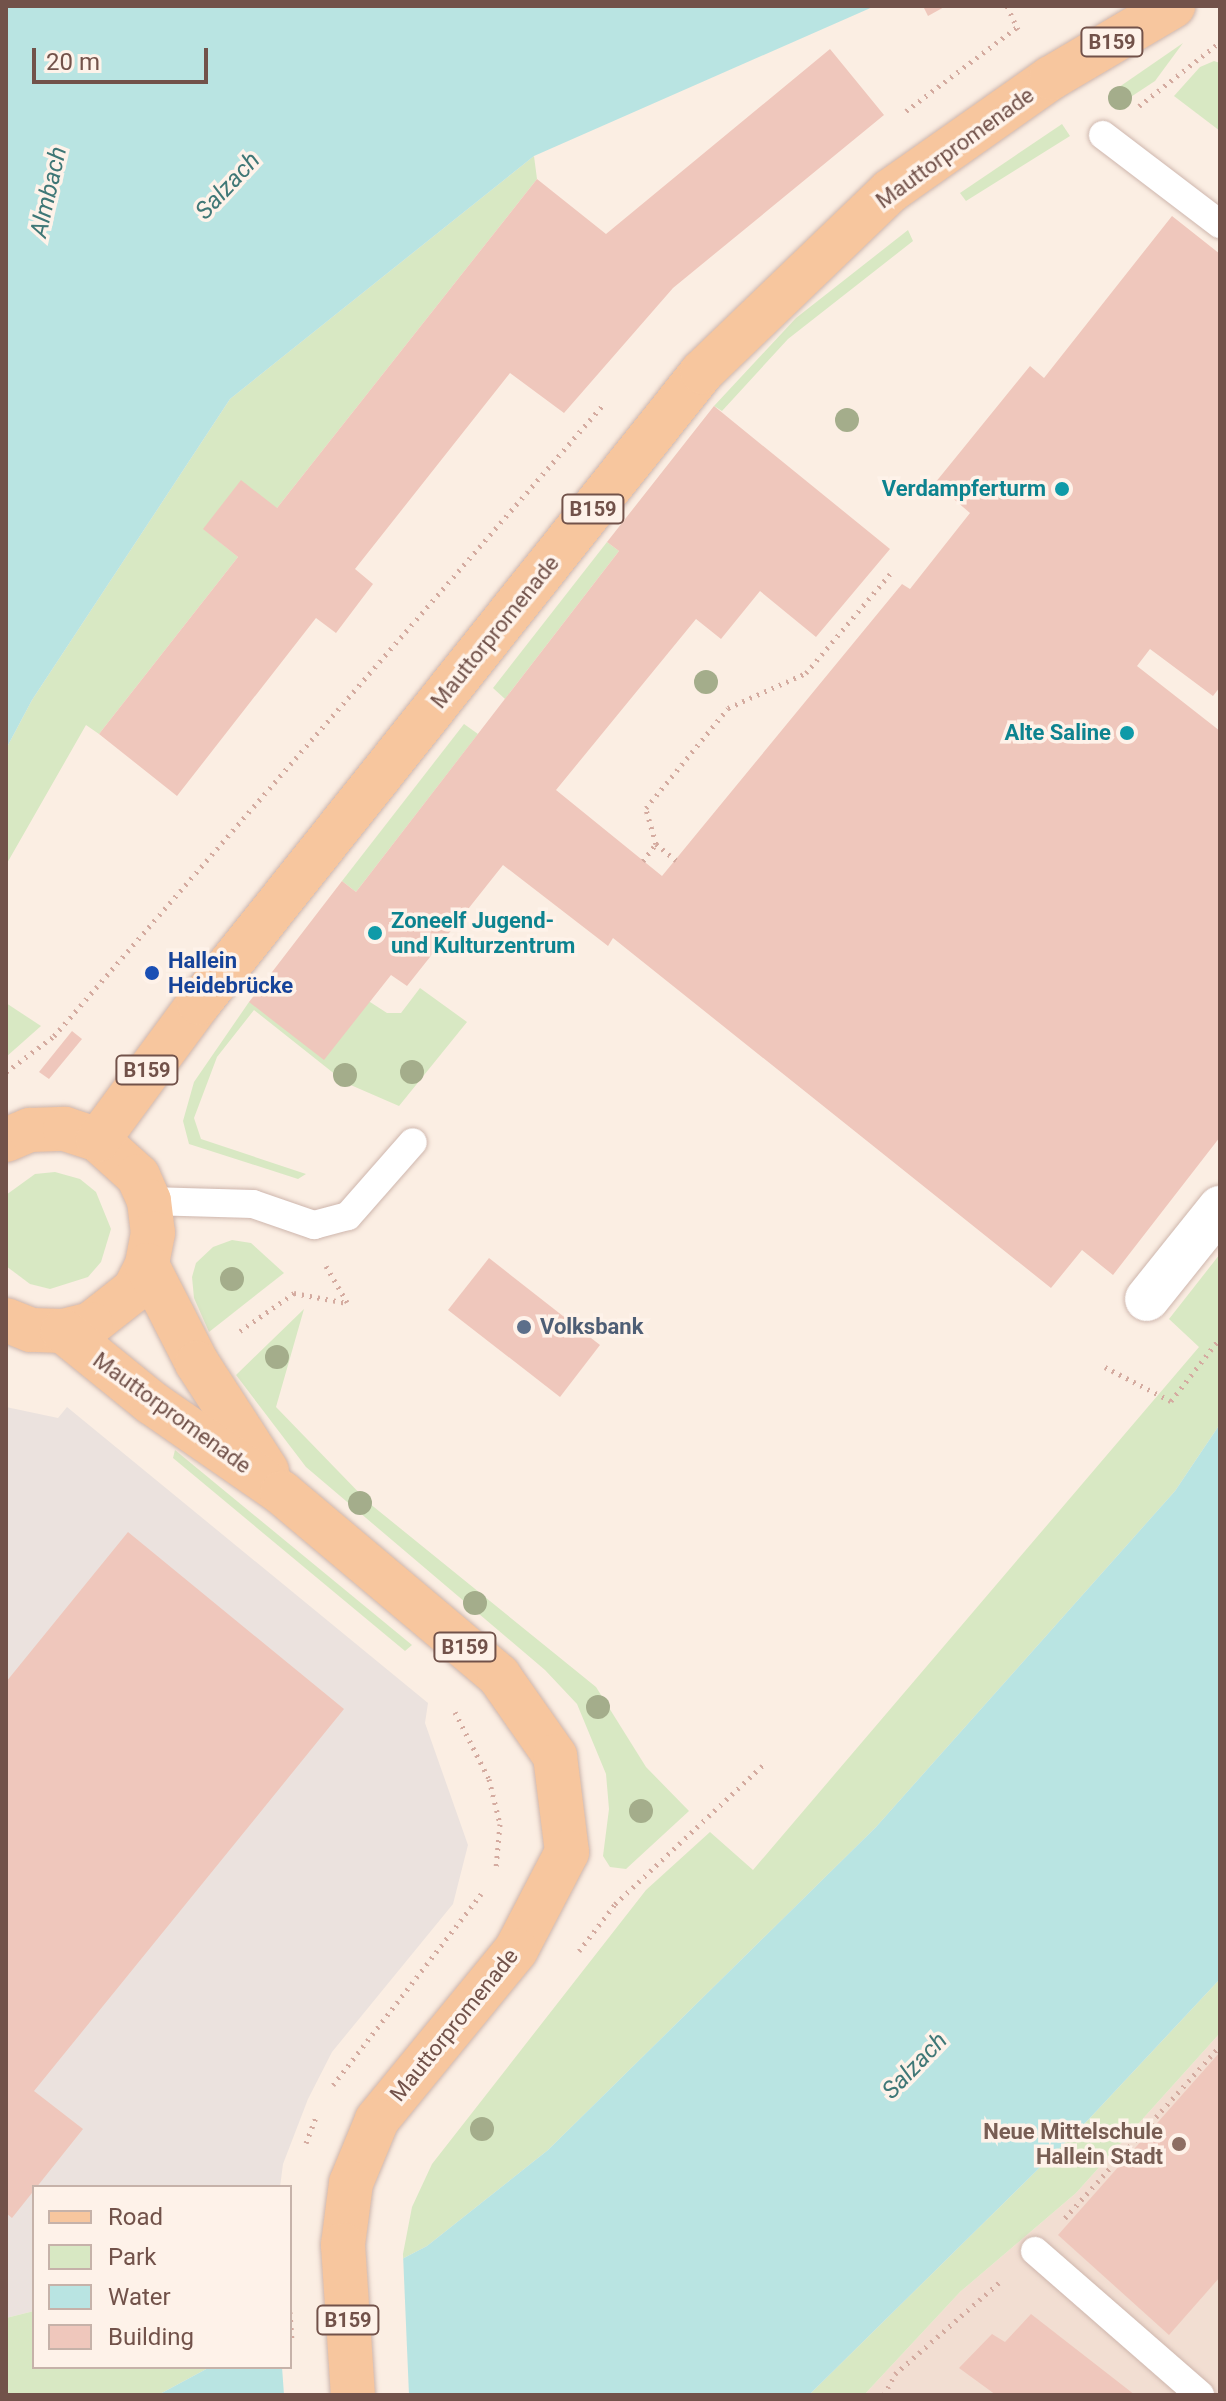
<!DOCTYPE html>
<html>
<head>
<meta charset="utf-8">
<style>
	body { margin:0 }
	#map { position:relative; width:1226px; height:2401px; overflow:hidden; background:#fbeee3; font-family:Roboto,sans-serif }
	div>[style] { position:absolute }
	.residential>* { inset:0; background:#f2ded2 }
	.industrial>* { inset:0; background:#ebe2de }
	.green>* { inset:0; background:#d8e8c3 }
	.water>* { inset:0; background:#b9e4e2 }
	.pier>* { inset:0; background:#fbeee3 }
	.building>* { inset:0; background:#efc7bc }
	.path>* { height:5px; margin-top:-2.5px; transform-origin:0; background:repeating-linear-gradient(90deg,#d4aba0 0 2px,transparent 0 8px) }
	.roads { filter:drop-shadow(0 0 2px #ceb6ad) drop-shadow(0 0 2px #ceb6ad) }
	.lane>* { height:28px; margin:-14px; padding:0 14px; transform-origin:14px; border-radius:14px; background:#fff }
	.street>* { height:44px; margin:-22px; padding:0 22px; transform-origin:22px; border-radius:22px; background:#fff }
	.primary>* { height:44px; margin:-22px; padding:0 22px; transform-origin:22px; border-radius:22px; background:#f7c69e }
	.trees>* { width:24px; height:24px; margin:-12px; border-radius:50%; background:#a4ad8b }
	.dots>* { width:22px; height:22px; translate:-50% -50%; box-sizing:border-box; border:4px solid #fef2e9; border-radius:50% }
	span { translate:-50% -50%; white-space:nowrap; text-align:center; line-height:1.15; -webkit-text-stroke:7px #fef2e9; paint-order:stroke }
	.shield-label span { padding:2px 6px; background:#fef2e9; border:2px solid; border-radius:6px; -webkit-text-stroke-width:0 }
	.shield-label { font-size:20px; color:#72524a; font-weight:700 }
	.street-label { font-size:22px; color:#72524a }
	.culture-label { font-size:22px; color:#0d838f; font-weight:700 }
	.right { translate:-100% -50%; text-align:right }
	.left { translate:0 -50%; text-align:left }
	.transit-label { font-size:22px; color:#164399; font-weight:700 }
	.service-label { font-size:22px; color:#4e5e75; font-weight:700 }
	.education-label { font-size:22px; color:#785e54; font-weight:700 }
	.water-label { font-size:24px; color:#3f7776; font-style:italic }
	.frame { position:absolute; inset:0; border:8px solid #72524a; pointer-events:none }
	.legend { position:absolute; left:32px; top:2185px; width:260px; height:184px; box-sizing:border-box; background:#fef2e9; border:2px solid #c6b2a9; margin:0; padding:10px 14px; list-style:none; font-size:24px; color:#72524a }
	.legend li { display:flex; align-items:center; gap:16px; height:40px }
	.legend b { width:40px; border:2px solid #c6b2a9 }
	.scale { position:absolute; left:32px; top:48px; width:176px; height:36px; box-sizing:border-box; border:4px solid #72524a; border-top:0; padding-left:10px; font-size:24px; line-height:28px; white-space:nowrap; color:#72524a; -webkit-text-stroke:6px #fef2e9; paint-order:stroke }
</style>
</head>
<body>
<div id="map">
	<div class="residential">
		<div style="clip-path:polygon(1220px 2033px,1220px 2395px,864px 2395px,960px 2292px,1076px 2193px)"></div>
	</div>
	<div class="industrial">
		<div style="clip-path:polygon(6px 1407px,58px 1418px,67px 1407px,428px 1703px,425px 1723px,468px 1845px,453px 1904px,332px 2052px,308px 2099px,283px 2164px,280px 2187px,34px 2187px,34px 2311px,6px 2318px)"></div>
	</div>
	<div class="green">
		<div style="clip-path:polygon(1183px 43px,1155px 81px,1117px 106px,1109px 94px)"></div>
		<div style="clip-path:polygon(1214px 61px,1220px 63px,1220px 131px,1174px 96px,1200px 67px)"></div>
		<div style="clip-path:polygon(1062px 124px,1070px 136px,966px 201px,960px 193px)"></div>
		<div style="clip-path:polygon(534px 156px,537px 179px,277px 508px,204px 529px,238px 557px,99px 734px,86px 725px,6px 865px,6px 749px,32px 700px,230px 399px)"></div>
		<div style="clip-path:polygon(908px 230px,913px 241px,788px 339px,722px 411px,714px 406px,796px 318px)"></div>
		<div style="clip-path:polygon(607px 542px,619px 551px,505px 699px,493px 688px)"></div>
		<div style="clip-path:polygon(464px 724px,478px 734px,356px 892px,342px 881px)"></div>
		<div style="clip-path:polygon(420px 988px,467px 1022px,399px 1106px,346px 1083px,254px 1010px,217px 1057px,194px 1118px,201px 1139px,306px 1174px,298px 1179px,189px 1144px,183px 1121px,194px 1082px,249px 1002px,370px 1002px,387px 1013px,401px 1013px)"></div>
		<div style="clip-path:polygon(6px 1003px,41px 1026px,6px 1057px)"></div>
		<div style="clip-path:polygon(55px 1172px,80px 1179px,96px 1192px,111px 1229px,101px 1262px,88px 1277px,50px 1289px,30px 1284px,6px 1266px,6px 1195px,35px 1174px)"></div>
		<div style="clip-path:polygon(232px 1240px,251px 1243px,284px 1273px,209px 1332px,194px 1298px,192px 1277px,196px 1263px,213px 1247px)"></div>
		<div style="clip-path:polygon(1220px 1254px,1220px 1424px,1175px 1491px,876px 1827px,548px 2150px,427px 2246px,402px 2259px,412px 2207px,432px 2164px,646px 1890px,710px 1832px,753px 1870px,1199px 1347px,1169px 1319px)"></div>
		<div style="clip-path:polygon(304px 1309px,276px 1407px,369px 1503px,596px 1687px,646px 1767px,689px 1811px,626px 1869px,610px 1867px,603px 1856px,609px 1809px,606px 1774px,577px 1704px,545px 1670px,306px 1467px,236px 1375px)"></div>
		<div style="clip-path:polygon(175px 1450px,412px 1645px,405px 1651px,173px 1458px)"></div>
		<div style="clip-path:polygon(1220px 1979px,1220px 2033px,1076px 2193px,960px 2292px,864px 2395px,809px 2395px,1089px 2119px)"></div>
		<div style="clip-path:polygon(34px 2311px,34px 2367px,210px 2367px,158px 2395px,6px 2395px,6px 2318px)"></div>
	</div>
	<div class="water">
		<div style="clip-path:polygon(6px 6px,875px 6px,534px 156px,230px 399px,32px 700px,6px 749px)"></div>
		<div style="clip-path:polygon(1220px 1424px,1220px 1979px,1089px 2119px,809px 2395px,158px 2395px,210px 2367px,290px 2367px,402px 2259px,427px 2246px,548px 2150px,876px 1827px,1175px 1491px)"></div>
	</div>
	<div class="pier">
		<div style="clip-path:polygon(403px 2254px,409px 2395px,284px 2395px,282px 2367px,290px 2367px,290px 2319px)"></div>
	</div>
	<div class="building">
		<div style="clip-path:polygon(923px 6px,946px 6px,928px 16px)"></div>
		<div style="clip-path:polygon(830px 49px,884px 115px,673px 288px,564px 413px,510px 373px,355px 569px,373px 584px,336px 633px,316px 618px,177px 796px,99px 734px,238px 557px,203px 529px,241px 480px,277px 508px,537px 179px,606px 234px)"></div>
		<div style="clip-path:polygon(1172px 216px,1220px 254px,1220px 687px,1213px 696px,1150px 649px,1137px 666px,1220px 731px,1220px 1137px,1113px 1275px,1082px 1250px,1051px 1288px,613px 938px,608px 946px,503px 865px,407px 986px,391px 975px,324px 1060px,249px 1002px,342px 881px,356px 892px,619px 551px,607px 542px,714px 406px,890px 549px,816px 637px,760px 591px,721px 639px,696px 619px,556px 790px,662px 876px,902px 584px,910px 589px,970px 513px,935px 483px,1030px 366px,1044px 378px)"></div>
		<div style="clip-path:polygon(72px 1031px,82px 1039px,49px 1079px,39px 1072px)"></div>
		<div style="clip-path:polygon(489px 1258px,600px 1345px,560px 1397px,448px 1310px)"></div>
		<div style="clip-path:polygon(128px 1532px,344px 1709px,34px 2091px,83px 2129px,12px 2218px,6px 2213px,6px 1682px)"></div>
		<div style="clip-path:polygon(1220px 2052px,1220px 2277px,1169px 2335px,1058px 2235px)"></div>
		<div style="clip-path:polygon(1031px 2314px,1135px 2395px,996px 2395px,959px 2368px,992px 2334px,1005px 2342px)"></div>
	</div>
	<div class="path">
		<div style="left:1007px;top:6px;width:26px;rotate:65deg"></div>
		<div style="left:1139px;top:106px;width:103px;rotate:-38.3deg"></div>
		<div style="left:906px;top:111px;width:139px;rotate:-37.1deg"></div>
		<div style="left:656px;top:844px;width:26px;rotate:39deg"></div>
		<div style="left:643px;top:861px;width:21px;rotate:-53deg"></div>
		<div style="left:656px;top:844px;width:37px;rotate:-106deg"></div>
		<div style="left:646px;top:808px;width:129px;rotate:-50.6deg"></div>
		<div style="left:728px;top:708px;width:85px;rotate:-24.2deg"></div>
		<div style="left:806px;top:673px;width:130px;rotate:-49.7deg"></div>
		<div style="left:6px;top:1072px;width:60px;rotate:-36.9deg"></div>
		<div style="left:54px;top:1036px;width:836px;rotate:-48.98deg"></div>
		<div style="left:326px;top:1266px;width:42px;rotate:59.7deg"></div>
		<div style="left:240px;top:1331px;width:66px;rotate:-35.1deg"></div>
		<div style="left:294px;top:1293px;width:54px;rotate:10.7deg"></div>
		<div style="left:1105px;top:1367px;width:74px;rotate:27.3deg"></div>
		<div style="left:1171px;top:1401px;width:80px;rotate:-52.1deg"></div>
		<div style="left:455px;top:1712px;width:75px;rotate:63.1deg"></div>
		<div style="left:489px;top:1779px;width:46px;rotate:76.3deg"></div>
		<div style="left:500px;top:1824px;width:44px;rotate:95.2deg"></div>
		<div style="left:579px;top:1951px;width:59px;rotate:-52.5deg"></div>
		<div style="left:615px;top:1904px;width:206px;rotate:-43.2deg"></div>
		<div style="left:333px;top:2085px;width:242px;rotate:-52.2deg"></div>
		<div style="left:306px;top:2143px;width:30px;rotate:-69deg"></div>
		<div style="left:1065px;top:2218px;width:232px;rotate:-48deg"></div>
		<div style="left:290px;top:2312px;width:31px;rotate:86deg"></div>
		<div style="left:884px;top:2395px;width:24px;rotate:-62deg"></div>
		<div style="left:895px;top:2374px;width:141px;rotate:-41.3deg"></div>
	</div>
	<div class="roads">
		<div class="lane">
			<div style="left:1103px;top:135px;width:147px;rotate:37.3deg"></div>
			<div style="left:149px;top:1201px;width:104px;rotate:1.7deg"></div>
			<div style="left:253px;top:1204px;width:65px;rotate:19deg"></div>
			<div style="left:314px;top:1225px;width:35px;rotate:-15deg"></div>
			<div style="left:348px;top:1216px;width:98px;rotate:-48.7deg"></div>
			<div style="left:1035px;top:2251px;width:219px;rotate:41.1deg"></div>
		</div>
		<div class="street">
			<div style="left:1147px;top:1299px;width:117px;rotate:-51.3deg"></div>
		</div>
		<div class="primary">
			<div style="left:6px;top:1140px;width:26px;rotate:-23deg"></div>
			<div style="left:30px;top:1130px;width:35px;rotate:-2deg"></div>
			<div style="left:65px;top:1129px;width:35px;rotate:18deg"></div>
			<div style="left:98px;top:1140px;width:54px;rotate:42deg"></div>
			<div style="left:138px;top:1176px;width:27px;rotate:66deg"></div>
			<div style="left:149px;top:1201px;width:32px;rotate:83deg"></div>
			<div style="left:153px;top:1233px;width:33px;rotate:101deg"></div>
			<div style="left:147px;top:1265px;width:28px;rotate:117deg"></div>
			<div style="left:134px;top:1290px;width:55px;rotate:141.7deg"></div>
			<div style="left:91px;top:1324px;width:29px;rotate:166deg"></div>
			<div style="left:63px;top:1331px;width:32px;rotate:-178deg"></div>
			<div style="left:31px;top:1330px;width:27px;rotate:-158deg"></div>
			<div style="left:98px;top:1140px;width:170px;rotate:-53.6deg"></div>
			<div style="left:199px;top:1003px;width:807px;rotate:-51.44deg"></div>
			<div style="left:702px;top:372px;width:261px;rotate:-43.9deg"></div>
			<div style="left:890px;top:191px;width:197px;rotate:-35.1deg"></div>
			<div style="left:1051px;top:78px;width:142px;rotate:-30.5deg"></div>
			<div style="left:147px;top:1265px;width:110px;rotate:63deg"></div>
			<div style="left:197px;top:1363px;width:129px;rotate:57.1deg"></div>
			<div style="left:63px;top:1331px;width:114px;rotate:39deg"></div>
			<div style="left:152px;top:1403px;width:158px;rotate:34.7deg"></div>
			<div style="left:282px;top:1493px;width:284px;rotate:40.1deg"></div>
			<div style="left:499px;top:1676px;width:98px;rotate:55deg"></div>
			<div style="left:555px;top:1756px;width:97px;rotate:82.9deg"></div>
			<div style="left:567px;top:1852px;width:110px;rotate:117.5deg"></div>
			<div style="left:516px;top:1950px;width:220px;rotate:129.3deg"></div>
			<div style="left:377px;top:2120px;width:68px;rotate:112.4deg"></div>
			<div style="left:351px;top:2183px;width:63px;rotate:97.4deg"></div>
			<div style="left:343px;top:2245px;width:150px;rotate:86.2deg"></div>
		</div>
	</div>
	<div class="trees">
		<div style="left:1120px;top:98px"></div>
		<div style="left:847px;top:420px"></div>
		<div style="left:706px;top:682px"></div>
		<div style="left:412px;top:1072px"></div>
		<div style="left:345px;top:1075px"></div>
		<div style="left:232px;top:1279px"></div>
		<div style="left:277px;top:1357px"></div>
		<div style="left:360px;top:1503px"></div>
		<div style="left:475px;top:1603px"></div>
		<div style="left:598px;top:1707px"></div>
		<div style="left:641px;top:1811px"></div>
		<div style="left:482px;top:2129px"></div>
	</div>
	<div class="dots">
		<div style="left:1062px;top:489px;background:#0f9aa8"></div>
		<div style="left:1127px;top:733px;background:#0f9aa8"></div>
		<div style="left:375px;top:933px;background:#0f9aa8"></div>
		<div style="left:152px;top:973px;background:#1a4fb4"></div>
		<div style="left:524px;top:1327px;background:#5c6f8a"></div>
		<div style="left:1179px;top:2144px;background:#8d6e63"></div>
	</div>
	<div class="shield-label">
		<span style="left:1112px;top:42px">B159</span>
		<span style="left:593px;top:509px">B159</span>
		<span style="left:147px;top:1070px">B159</span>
		<span style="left:465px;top:1647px">B159</span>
		<span style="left:348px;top:2320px">B159</span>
	</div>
	<div class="street-label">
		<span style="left:955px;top:148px;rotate:-36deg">Mauttorpromenade</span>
		<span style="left:495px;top:632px;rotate:-51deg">Mauttorpromenade</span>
		<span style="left:172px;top:1413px;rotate:36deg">Mauttorpromenade</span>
		<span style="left:454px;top:2025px;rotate:-51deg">Mauttorpromenade</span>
	</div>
	<div class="culture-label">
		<span class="right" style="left:1046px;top:489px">Verdampferturm</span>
		<span class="right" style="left:1111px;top:733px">Alte Saline</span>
		<span class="left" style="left:391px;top:933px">Zoneelf Jugend-<br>und Kulturzentrum</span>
	</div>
	<div class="transit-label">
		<span class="left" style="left:168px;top:973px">Hallein<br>Heidebrücke</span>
	</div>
	<div class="service-label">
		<span class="left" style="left:540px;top:1327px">Volksbank</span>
	</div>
	<div class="education-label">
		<span class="right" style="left:1163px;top:2144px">Neue Mittelschule<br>Hallein Stadt</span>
	</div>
	<div class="water-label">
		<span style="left:228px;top:186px;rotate:-47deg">Salzach</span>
		<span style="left:49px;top:192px;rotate:-77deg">Almbach</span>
		<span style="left:915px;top:2066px;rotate:-46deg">Salzach</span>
	</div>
	<div class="frame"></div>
	<ul class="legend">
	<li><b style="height:10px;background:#f7c69e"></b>Road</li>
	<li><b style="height:22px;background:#d8e8c3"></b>Park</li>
	<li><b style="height:22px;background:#b9e4e2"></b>Water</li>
	<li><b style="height:22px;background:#efc7bc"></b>Building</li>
	</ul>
	<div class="scale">20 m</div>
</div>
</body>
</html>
